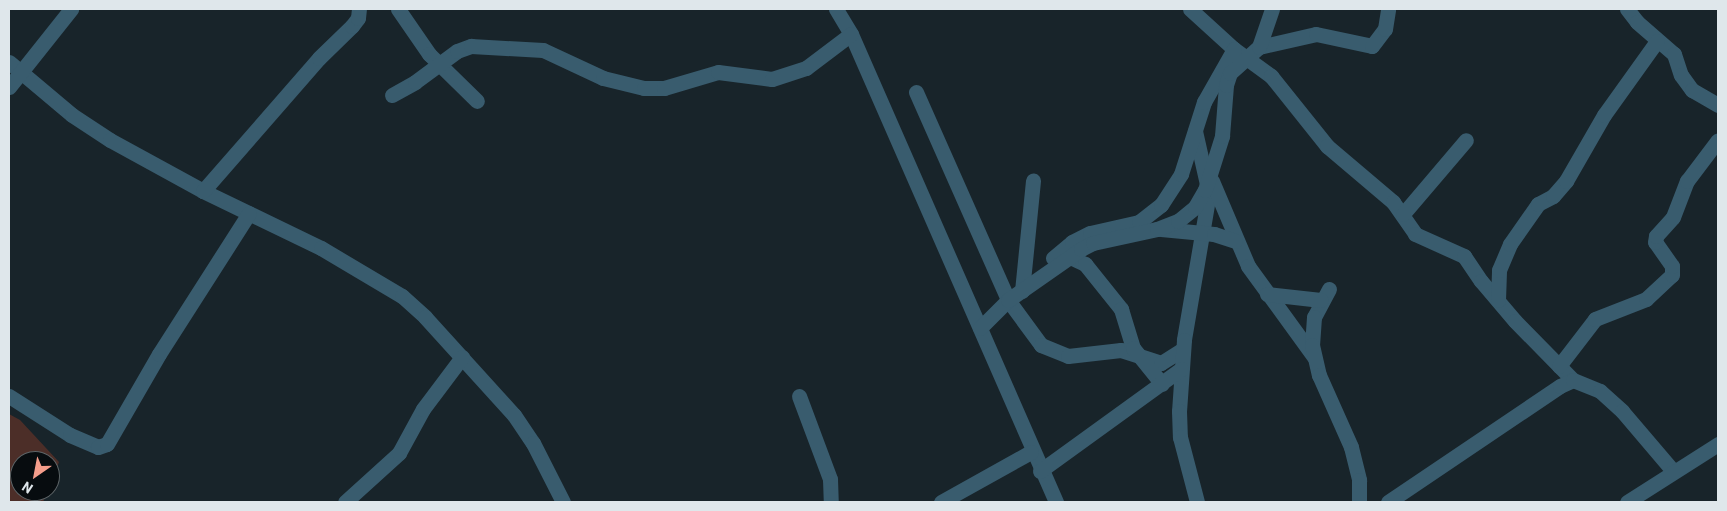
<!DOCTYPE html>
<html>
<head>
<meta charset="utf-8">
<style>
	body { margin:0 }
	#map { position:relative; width:1727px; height:511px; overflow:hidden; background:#18242a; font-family:Barlow,sans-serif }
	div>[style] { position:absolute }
	.green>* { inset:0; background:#4c2e28 }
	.minor>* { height:15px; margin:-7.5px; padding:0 7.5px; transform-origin:7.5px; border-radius:7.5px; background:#395c6e }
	span { translate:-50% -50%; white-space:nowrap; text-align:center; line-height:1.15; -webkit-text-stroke:4px #070c0f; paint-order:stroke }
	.frame { position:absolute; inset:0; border:10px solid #dfe7eb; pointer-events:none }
	.north { position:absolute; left:10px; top:451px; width:50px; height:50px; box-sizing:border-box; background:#070c0f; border:1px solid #5d6467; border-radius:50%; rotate:213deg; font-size:14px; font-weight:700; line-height:20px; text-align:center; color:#dfe7eb }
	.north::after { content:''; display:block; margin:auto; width:18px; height:22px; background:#f49d8b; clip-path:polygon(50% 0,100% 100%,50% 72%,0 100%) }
</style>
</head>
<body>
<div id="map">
	<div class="green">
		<div style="clip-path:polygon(9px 414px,20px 420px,59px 462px,50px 487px,50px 461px,20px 461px,20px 491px,48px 491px,43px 502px,9px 502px)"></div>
	</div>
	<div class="minor">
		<div style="left:398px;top:9px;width:55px;rotate:55.4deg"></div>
		<div style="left:429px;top:54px;width:67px;rotate:44.4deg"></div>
		<div style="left:836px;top:9px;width:29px;rotate:59deg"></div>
		<div style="left:851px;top:34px;width:511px;rotate:66.34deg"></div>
		<div style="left:1190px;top:9px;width:59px;rotate:42.3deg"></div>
		<div style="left:1234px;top:49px;width:46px;rotate:36.1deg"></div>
		<div style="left:1271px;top:76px;width:90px;rotate:51.3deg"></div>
		<div style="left:1327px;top:146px;width:87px;rotate:40.3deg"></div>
		<div style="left:1393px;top:202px;width:39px;rotate:55deg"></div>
		<div style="left:1415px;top:234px;width:54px;rotate:24.2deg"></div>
		<div style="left:1464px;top:256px;width:30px;rotate:56deg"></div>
		<div style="left:1481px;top:281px;width:52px;rotate:49.6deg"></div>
		<div style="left:1515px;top:321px;width:83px;rotate:45.5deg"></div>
		<div style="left:1627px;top:9px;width:16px;rotate:52deg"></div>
		<div style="left:1637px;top:22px;width:49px;rotate:40.9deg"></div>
		<div style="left:1674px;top:54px;width:22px;rotate:72deg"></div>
		<div style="left:1681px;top:75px;width:19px;rotate:54deg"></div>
		<div style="left:1692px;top:90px;width:30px;rotate:30deg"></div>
		<div style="left:1259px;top:47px;width:58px;rotate:-12.8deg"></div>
		<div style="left:1316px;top:34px;width:57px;rotate:12.1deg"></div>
		<div style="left:1372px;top:46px;width:21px;rotate:-53deg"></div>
		<div style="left:1385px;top:29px;width:20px;rotate:-81deg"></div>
		<div style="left:9px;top:62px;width:82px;rotate:40.1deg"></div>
		<div style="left:72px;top:115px;width:45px;rotate:33.3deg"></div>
		<div style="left:110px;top:140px;width:106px;rotate:28.7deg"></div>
		<div style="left:203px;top:191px;width:131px;rotate:25.8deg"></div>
		<div style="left:321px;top:248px;width:94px;rotate:30.7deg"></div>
		<div style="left:402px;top:296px;width:31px;rotate:42deg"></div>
		<div style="left:425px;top:317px;width:132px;rotate:47.8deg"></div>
		<div style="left:514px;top:415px;width:34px;rotate:56deg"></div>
		<div style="left:533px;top:443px;width:66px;rotate:63deg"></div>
		<div style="left:9px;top:87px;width:100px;rotate:-51.5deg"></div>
		<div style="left:916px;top:92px;width:227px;rotate:66.1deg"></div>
		<div style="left:1008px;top:300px;width:56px;rotate:53.7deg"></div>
		<div style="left:1041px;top:345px;width:29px;rotate:22deg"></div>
		<div style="left:1068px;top:356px;width:53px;rotate:-6.5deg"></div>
		<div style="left:1121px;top:350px;width:42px;rotate:18deg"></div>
		<div style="left:1161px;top:363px;width:26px;rotate:-32deg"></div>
		<div style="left:392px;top:95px;width:26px;rotate:-29deg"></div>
		<div style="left:415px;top:82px;width:52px;rotate:-36.4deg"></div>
		<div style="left:457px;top:51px;width:15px;rotate:-20deg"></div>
		<div style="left:471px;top:46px;width:72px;rotate:3.2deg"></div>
		<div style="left:543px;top:50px;width:66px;rotate:25deg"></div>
		<div style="left:603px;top:78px;width:42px;rotate:13.7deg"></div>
		<div style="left:644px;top:88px;width:20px"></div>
		<div style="left:664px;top:88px;width:56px;rotate:-16.5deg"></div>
		<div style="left:718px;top:72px;width:54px;rotate:7.4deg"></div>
		<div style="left:772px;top:79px;width:36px;rotate:-18deg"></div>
		<div style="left:806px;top:68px;width:56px;rotate:-37.1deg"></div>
		<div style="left:1195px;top:131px;width:64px;rotate:77.3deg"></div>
		<div style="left:1209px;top:193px;width:149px;rotate:99.7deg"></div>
		<div style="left:1184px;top:340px;width:71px;rotate:94deg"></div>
		<div style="left:1179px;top:411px;width:26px;rotate:88deg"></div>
		<div style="left:1180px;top:437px;width:67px;rotate:75.3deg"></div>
		<div style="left:1212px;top:181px;width:92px;rotate:67deg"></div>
		<div style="left:1248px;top:266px;width:112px;rotate:54deg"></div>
		<div style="left:203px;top:191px;width:176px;rotate:-48.9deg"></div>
		<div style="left:319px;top:58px;width:46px;rotate:-44.1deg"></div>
		<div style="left:352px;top:26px;width:10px;rotate:-53deg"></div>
		<div style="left:358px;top:18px;width:9px;rotate:-84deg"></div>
		<div style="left:1403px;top:214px;width:97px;rotate:-49.6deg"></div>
		<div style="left:1161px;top:229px;width:53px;rotate:5.4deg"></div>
		<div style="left:1214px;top:234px;width:22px;rotate:18deg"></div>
		<div style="left:1070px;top:257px;width:17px;rotate:25deg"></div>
		<div style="left:1085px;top:264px;width:58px;rotate:51.3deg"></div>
		<div style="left:1121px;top:309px;width:41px;rotate:72.9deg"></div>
		<div style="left:1133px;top:348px;width:46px;rotate:51.1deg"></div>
		<div style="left:1053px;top:258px;width:25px;rotate:-40deg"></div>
		<div style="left:1072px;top:242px;width:20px;rotate:-27deg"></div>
		<div style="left:1090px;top:233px;width:50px;rotate:-12.7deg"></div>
		<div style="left:1139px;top:222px;width:28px;rotate:-38deg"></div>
		<div style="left:1161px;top:205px;width:37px;rotate:-57deg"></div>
		<div style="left:1181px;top:174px;width:76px;rotate:-72.3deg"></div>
		<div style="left:1204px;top:102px;width:61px;rotate:-60.5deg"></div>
		<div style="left:1329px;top:289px;width:32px;rotate:118deg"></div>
		<div style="left:1314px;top:317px;width:28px;rotate:94deg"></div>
		<div style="left:1312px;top:345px;width:31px;rotate:77deg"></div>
		<div style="left:1319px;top:375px;width:79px;rotate:66deg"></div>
		<div style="left:1351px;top:447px;width:34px;rotate:76deg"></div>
		<div style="left:1359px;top:480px;width:22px;rotate:90deg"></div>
		<div style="left:1022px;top:291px;width:111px;rotate:-84.3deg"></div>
		<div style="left:1267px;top:294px;width:54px;rotate:6.3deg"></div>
		<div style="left:1498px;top:300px;width:30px;rotate:-88deg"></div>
		<div style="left:1499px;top:270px;width:28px;rotate:-67deg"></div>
		<div style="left:1510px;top:244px;width:49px;rotate:-55deg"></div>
		<div style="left:1538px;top:204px;width:17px;rotate:-28deg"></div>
		<div style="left:1553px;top:196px;width:20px;rotate:-49deg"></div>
		<div style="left:1566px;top:181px;width:76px;rotate:-60.1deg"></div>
		<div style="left:1604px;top:115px;width:91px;rotate:-54.4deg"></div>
		<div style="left:980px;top:328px;width:40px;rotate:-45deg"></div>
		<div style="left:1008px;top:300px;width:89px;rotate:-34.9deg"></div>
		<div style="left:1081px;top:249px;width:13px;rotate:-27deg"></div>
		<div style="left:1093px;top:243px;width:66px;rotate:-12.3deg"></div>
		<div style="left:1157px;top:229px;width:22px;rotate:-21deg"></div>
		<div style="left:1178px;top:221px;width:22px;rotate:-39deg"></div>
		<div style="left:1195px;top:207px;width:20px;rotate:-60deg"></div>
		<div style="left:1205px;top:190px;width:57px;rotate:-72.5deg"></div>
		<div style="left:1222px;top:136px;width:51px;rotate:-85.5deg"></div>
		<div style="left:1226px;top:85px;width:13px;rotate:-72deg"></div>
		<div style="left:1230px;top:73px;width:39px;rotate:-42deg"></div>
		<div style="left:1259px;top:47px;width:40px;rotate:-71.1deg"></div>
		<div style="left:1559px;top:366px;width:59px;rotate:-52.5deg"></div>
		<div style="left:1595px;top:319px;width:55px;rotate:-21.4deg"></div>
		<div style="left:1646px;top:299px;width:35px;rotate:-43deg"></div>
		<div style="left:1672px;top:275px;width:9px;rotate:-90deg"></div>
		<div style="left:1672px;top:266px;width:29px;rotate:-125deg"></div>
		<div style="left:1655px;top:242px;width:6px;rotate:-81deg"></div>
		<div style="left:1656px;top:236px;width:25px;rotate:-48deg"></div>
		<div style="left:1673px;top:217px;width:39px;rotate:-69deg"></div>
		<div style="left:1687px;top:181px;width:51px;rotate:-52.9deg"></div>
		<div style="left:9px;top:396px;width:72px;rotate:32.6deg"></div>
		<div style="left:70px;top:435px;width:30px;rotate:23deg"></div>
		<div style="left:98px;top:447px;width:9px;rotate:-18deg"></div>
		<div style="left:107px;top:444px;width:104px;rotate:-60deg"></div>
		<div style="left:159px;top:354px;width:167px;rotate:-57.4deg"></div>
		<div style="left:799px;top:396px;width:89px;rotate:69.5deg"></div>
		<div style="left:830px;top:479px;width:23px;rotate:88deg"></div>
		<div style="left:1040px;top:471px;width:174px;rotate:-35.9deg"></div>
		<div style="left:345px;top:502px;width:73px;rotate:-42.2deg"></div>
		<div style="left:399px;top:453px;width:50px;rotate:-61.4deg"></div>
		<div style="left:423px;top:409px;width:65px;rotate:-53.1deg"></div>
		<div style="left:941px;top:502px;width:103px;rotate:-29.1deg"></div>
		<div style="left:1388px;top:502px;width:207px;rotate:-34deg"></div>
		<div style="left:1560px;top:386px;width:14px;rotate:-25deg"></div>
		<div style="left:1573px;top:380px;width:29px;rotate:22deg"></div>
		<div style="left:1600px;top:391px;width:30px;rotate:42deg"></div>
		<div style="left:1622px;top:411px;width:79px;rotate:49.6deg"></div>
		<div style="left:1627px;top:502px;width:108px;rotate:-32.5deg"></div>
	</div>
	<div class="frame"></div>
	<div class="north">N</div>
</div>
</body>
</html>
